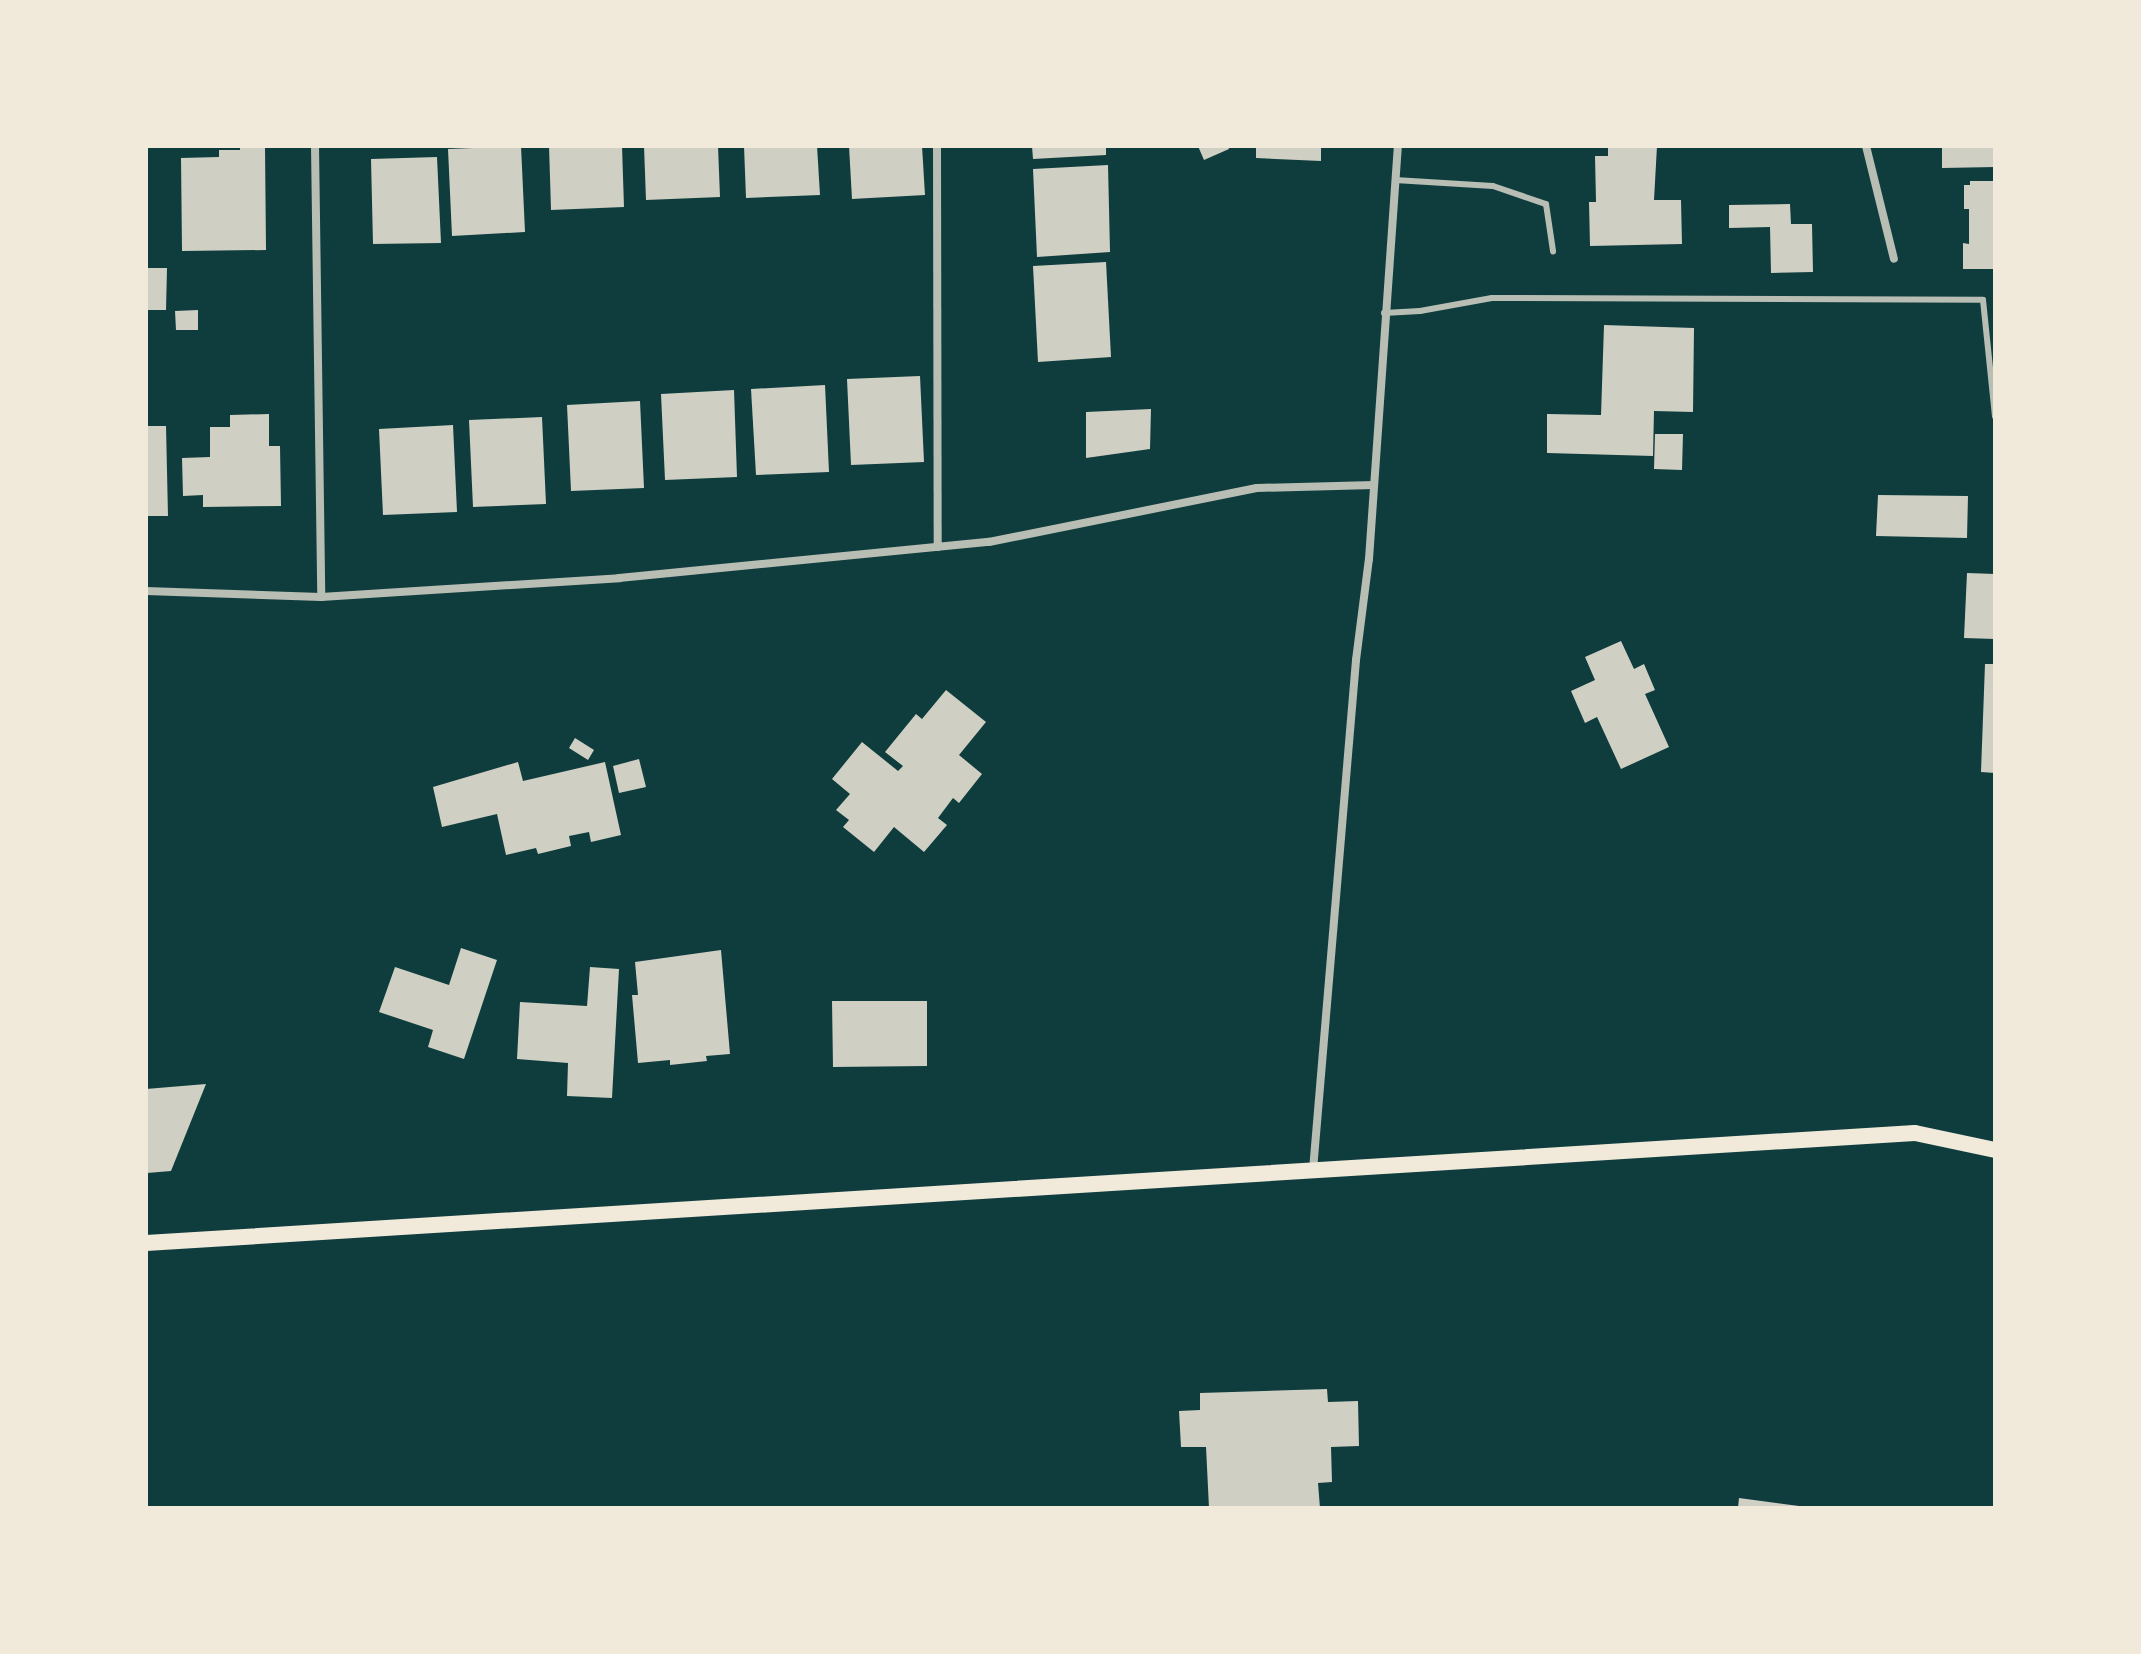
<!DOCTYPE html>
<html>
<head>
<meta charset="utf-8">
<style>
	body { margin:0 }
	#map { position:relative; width:2141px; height:1654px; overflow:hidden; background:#0f3d3e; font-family:"Titillium Web",sans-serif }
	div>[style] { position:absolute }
	.building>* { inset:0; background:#cfcfc3 }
	.service>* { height:6px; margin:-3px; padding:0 3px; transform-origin:3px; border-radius:3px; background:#b8beb3 }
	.minor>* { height:8px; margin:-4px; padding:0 4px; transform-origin:4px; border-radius:4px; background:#b8beb3 }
	.secondary>* { height:16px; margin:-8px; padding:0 8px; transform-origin:8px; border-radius:8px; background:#f1e9da }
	span { translate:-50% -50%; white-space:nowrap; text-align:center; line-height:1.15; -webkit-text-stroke:8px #f1e9da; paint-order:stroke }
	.frame { position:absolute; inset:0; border:148px solid #f1e9da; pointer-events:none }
</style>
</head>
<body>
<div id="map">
	<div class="building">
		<div style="clip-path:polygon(240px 146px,265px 146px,266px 250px,182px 251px,181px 158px,219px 157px,219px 150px,240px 150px)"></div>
		<div style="clip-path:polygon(521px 146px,525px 232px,452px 236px,448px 149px)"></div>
		<div style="clip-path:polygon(549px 146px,622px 146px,624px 207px,551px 210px)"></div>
		<div style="clip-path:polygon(644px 146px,718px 146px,720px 197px,646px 200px)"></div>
		<div style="clip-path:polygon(744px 146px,817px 146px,820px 195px,746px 198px)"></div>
		<div style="clip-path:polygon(849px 146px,922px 146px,925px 195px,852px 199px)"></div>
		<div style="clip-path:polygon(1032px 146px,1106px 146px,1106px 155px,1033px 159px)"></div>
		<div style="clip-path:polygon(1198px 146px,1228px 146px,1229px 149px,1204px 160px)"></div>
		<div style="clip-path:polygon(1256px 146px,1321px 146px,1321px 161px,1256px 158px)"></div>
		<div style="clip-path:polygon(1608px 146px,1657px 146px,1654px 200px,1681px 200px,1682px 244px,1590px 246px,1589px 202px,1596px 202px,1595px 156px,1608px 156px)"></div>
		<div style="clip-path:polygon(1942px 146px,1995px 146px,1995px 167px,1942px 168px)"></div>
		<div style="clip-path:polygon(437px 157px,441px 243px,373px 244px,371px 159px)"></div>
		<div style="clip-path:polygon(1108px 165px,1110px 252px,1037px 257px,1033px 169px)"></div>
		<div style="clip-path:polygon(1970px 181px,1995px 181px,1995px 269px,1963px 269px,1963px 243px,1969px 244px,1969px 209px,1964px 209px,1964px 185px,1970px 185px)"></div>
		<div style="clip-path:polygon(1790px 204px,1791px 224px,1812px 224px,1813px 272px,1771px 273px,1770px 227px,1729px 228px,1729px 205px)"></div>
		<div style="clip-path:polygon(1106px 262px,1111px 357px,1038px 362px,1033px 266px)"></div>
		<div style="clip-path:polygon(146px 268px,167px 268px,166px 310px,146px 310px)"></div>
		<div style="clip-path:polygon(198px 310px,198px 330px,176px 330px,175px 311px)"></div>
		<div style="clip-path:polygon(1604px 325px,1694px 328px,1693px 412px,1654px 411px,1653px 456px,1547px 453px,1547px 414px,1601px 415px)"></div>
		<div style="clip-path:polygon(920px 376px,924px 462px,851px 465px,847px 379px)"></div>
		<div style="clip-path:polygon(825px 385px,829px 472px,756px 475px,751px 389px)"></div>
		<div style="clip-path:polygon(734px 390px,737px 477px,665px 480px,661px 394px)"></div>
		<div style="clip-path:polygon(640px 401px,644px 488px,571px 491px,567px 405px)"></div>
		<div style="clip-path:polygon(1151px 409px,1150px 449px,1086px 458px,1086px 412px)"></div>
		<div style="clip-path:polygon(269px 414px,269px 446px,280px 446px,281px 506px,203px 507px,203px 495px,183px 496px,182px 458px,210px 457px,210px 427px,230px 427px,230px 415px)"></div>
		<div style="clip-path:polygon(542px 417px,546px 504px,473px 507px,469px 420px)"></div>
		<div style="clip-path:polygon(453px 425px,457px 512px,383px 515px,379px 429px)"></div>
		<div style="clip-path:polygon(146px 426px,166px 426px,168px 516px,146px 516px)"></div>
		<div style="clip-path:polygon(1655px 434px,1683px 434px,1682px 470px,1654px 469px)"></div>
		<div style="clip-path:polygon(1878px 495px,1968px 496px,1967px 538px,1876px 536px)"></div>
		<div style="clip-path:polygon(1967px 573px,1995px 574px,1995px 639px,1964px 638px)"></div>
		<div style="clip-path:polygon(1621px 641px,1634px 669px,1644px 664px,1655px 690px,1645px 694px,1669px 747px,1621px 769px,1597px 717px,1585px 723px,1571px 691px,1595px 680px,1585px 657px)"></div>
		<div style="clip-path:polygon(1985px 664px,1995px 664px,1995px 773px,1981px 772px)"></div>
		<div style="clip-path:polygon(946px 690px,986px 722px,959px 755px,982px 774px,959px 803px,953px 798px,938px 818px,947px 825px,924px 852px,894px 827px,874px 852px,843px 827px,849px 820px,836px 810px,850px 794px,832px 779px,862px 742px,898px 771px,903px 766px,885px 752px,916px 714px,922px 719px)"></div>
		<div style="clip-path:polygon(575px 738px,594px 750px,588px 760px,569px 748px)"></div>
		<div style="clip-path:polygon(639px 759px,646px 787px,619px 793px,613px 766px)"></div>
		<div style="clip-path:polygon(518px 762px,523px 781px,605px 762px,621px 835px,591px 842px,589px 832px,569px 836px,571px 846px,538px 854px,536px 848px,506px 855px,497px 814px,442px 827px,433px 787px)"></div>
		<div style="clip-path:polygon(461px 948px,497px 960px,464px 1059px,428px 1047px,433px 1030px,379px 1012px,395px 967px,449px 985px)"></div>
		<div style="clip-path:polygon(721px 950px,730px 1054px,706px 1056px,707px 1061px,670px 1065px,670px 1060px,638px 1063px,632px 995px,638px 995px,635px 962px)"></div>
		<div style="clip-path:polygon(590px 967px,619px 969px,612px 1098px,567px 1096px,568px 1063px,517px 1059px,520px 1002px,587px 1006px)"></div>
		<div style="clip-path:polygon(832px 1001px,927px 1001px,927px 1066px,833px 1067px)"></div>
		<div style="clip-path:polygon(206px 1084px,171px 1171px,147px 1173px,146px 1089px)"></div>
		<div style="clip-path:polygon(1327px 1389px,1328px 1402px,1358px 1401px,1359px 1446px,1331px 1447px,1332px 1482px,1318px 1483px,1320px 1508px,1209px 1508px,1206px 1447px,1181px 1447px,1179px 1411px,1200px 1410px,1200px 1393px)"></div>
		<div style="clip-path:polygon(1739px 1498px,1799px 1506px,1799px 1508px,1738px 1508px)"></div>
	</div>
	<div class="service">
		<div style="left:1395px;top:180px;width:98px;rotate:3.5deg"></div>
		<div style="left:1493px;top:186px;width:56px;rotate:18.8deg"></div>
		<div style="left:1546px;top:204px;width:48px;rotate:81.5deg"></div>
		<div style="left:1384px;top:313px;width:36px;rotate:-3deg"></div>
		<div style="left:1420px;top:311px;width:73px;rotate:-10.2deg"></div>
		<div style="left:1492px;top:298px;width:491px;rotate:0.2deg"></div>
		<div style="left:1983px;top:300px;width:117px;rotate:84.1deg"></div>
	</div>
	<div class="minor">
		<div style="left:315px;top:146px;width:451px;rotate:89.2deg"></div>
		<div style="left:937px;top:146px;width:401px;rotate:89.9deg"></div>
		<div style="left:1866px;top:146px;width:116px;rotate:76.1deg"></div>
		<div style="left:146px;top:591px;width:175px;rotate:2deg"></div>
		<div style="left:321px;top:597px;width:299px;rotate:-3.6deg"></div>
		<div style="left:619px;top:578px;width:372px;rotate:-5.6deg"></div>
		<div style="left:989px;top:542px;width:273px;rotate:-11.4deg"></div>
		<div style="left:1257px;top:488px;width:117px;rotate:-1.5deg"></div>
		<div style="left:1313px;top:1170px;width:512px;rotate:-85.18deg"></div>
		<div style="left:1356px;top:660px;width:102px;rotate:-82.7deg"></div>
		<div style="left:1369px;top:559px;width:414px;rotate:-86deg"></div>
	</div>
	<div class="secondary">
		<div style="left:146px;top:1243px;width:1772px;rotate:-3.56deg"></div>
		<div style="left:1915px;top:1133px;width:82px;rotate:12deg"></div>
	</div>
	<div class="frame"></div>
</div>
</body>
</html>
